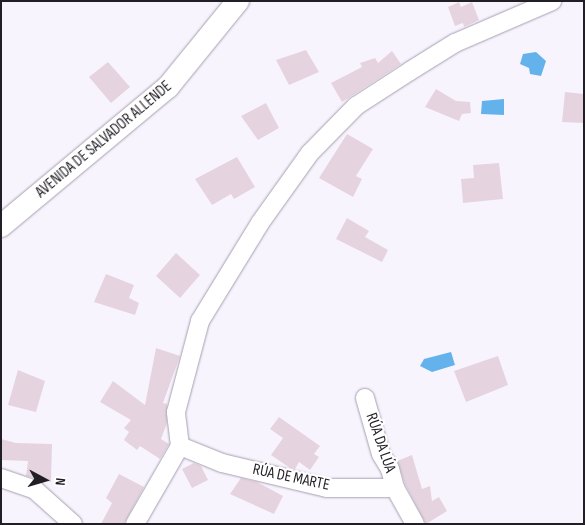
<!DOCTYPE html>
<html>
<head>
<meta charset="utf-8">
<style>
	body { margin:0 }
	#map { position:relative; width:585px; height:525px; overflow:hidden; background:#f8f4fe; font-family:"Sofia Sans Condensed",sans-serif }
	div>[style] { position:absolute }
	.water>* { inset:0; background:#64b2eb }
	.building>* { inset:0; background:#e5d4e0 }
	.roads { filter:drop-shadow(0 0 1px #a69faf) drop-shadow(0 0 1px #a69faf) }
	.minor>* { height:18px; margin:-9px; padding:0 9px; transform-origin:9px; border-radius:9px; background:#fff }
	.tertiary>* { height:22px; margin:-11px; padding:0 11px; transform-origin:11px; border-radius:11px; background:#fff }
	span { translate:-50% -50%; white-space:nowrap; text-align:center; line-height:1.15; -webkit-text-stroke:4.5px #fff; paint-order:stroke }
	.street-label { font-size:16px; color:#211e25 }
	.frame { position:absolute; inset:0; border:2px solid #211e25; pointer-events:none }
	.north { position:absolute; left:20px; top:455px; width:50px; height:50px; -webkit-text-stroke:4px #fff; paint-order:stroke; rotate:96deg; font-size:14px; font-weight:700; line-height:20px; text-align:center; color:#211e25 }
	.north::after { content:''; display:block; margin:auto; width:18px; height:22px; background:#211e25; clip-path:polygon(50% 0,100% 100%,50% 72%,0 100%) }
</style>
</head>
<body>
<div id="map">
	<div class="water">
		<div style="clip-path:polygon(536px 52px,546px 61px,541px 76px,530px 74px,529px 68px,520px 64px,523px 54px)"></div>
		<div style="clip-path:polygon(504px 99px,504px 115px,481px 114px,482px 101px)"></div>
		<div style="clip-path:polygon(451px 352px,455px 365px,432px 372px,420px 366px,424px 359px)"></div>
	</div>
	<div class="building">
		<div style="clip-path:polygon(459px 2px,461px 7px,472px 2px,479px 20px,464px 27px,463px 23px,455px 26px,448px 7px)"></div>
		<div style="clip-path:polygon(306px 50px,319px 72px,289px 85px,276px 60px)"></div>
		<div style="clip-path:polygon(392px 51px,401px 64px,342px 102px,331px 83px,362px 67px,360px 63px,375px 58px,378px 63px)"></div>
		<div style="clip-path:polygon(108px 62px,130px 87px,111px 103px,89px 77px)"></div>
		<div style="clip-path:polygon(436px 89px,456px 101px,470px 102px,471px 113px,462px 114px,459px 121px,425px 107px)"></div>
		<div style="clip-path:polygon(565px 92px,584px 94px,584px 123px,562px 122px)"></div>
		<div style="clip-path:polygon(266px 103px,279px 128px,258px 140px,241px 116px)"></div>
		<div style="clip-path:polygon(347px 134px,373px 149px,356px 176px,362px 179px,353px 197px,319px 178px)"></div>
		<div style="clip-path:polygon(237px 157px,255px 187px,234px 199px,231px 194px,212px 205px,195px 179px)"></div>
		<div style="clip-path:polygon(499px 163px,503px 199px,463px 203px,461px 179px,474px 178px,473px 165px)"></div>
		<div style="clip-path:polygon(347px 218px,369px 231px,365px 237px,388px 250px,382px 262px,336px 239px)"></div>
		<div style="clip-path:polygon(176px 253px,200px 275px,180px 298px,156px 276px)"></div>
		<div style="clip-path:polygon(106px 274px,134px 285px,129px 298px,139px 303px,135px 315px,94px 302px)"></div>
		<div style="clip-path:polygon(156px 348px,180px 356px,163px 403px,167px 404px,167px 423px,161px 439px,169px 444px,160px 459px,140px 446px,137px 450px,124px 440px,129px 432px,124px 428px,131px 420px,100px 402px,113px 381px,145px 405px)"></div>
		<div style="clip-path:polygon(498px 356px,508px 385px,466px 402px,454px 371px)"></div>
		<div style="clip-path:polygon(18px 370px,45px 381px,36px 412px,8px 405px)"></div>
		<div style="clip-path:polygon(279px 417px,320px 446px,314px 454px,319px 457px,310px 470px,299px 462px,295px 469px,290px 468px,271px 455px,283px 438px,270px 429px)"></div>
		<div style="clip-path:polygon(1px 439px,16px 443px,52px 444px,51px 482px,26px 476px,28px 461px,1px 460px)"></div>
		<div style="clip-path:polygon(412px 455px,422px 489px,430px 486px,432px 501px,439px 497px,447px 511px,426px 524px,405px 484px,397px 461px)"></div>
		<div style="clip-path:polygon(194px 463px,201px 466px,208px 480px,192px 488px,182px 469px)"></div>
		<div style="clip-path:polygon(119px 474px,144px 487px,124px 524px,101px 524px,112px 503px,106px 498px)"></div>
		<div style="clip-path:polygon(241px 478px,257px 482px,283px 496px,274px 514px,230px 494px)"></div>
	</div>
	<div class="roads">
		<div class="minor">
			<div style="left:365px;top:398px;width:58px;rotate:74.1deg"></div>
			<div style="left:381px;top:454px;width:17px;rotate:59deg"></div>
			<div style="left:390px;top:469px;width:20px;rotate:75deg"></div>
			<div style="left:180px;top:446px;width:34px;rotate:-97deg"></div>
			<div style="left:176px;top:412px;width:94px;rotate:-75.2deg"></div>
			<div style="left:200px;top:321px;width:115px;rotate:-58.5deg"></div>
			<div style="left:260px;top:223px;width:86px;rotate:-54.5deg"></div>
			<div style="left:310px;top:153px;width:66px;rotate:-45.6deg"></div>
			<div style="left:356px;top:106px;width:64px;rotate:-32.9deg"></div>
			<div style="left:410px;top:71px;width:53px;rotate:-31.9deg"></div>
			<div style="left:455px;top:43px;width:106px;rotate:-23.4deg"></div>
			<div style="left:180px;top:446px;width:45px;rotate:22deg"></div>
			<div style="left:222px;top:463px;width:108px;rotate:13.4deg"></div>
			<div style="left:327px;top:488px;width:68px"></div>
			<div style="left:395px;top:488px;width:41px;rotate:60.9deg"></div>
			<div style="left:1px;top:478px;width:36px;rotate:19deg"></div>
			<div style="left:35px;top:490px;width:51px;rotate:41.8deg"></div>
			<div style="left:135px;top:524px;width:90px;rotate:-60deg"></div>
		</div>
		<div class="tertiary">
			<div style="left:1px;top:226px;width:217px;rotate:-39.8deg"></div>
			<div style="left:168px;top:87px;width:111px;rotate:-50.9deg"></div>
		</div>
	</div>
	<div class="street-label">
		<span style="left:104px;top:140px;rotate:-40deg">AVENIDA DE SALVADOR ALLENDE</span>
		<span style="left:380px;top:443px;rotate:71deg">RÚA DA LÚA</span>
		<span style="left:291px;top:478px;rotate:12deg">RÚA DE MARTE</span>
	</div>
	<div class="frame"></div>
	<div class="north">N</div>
</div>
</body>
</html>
